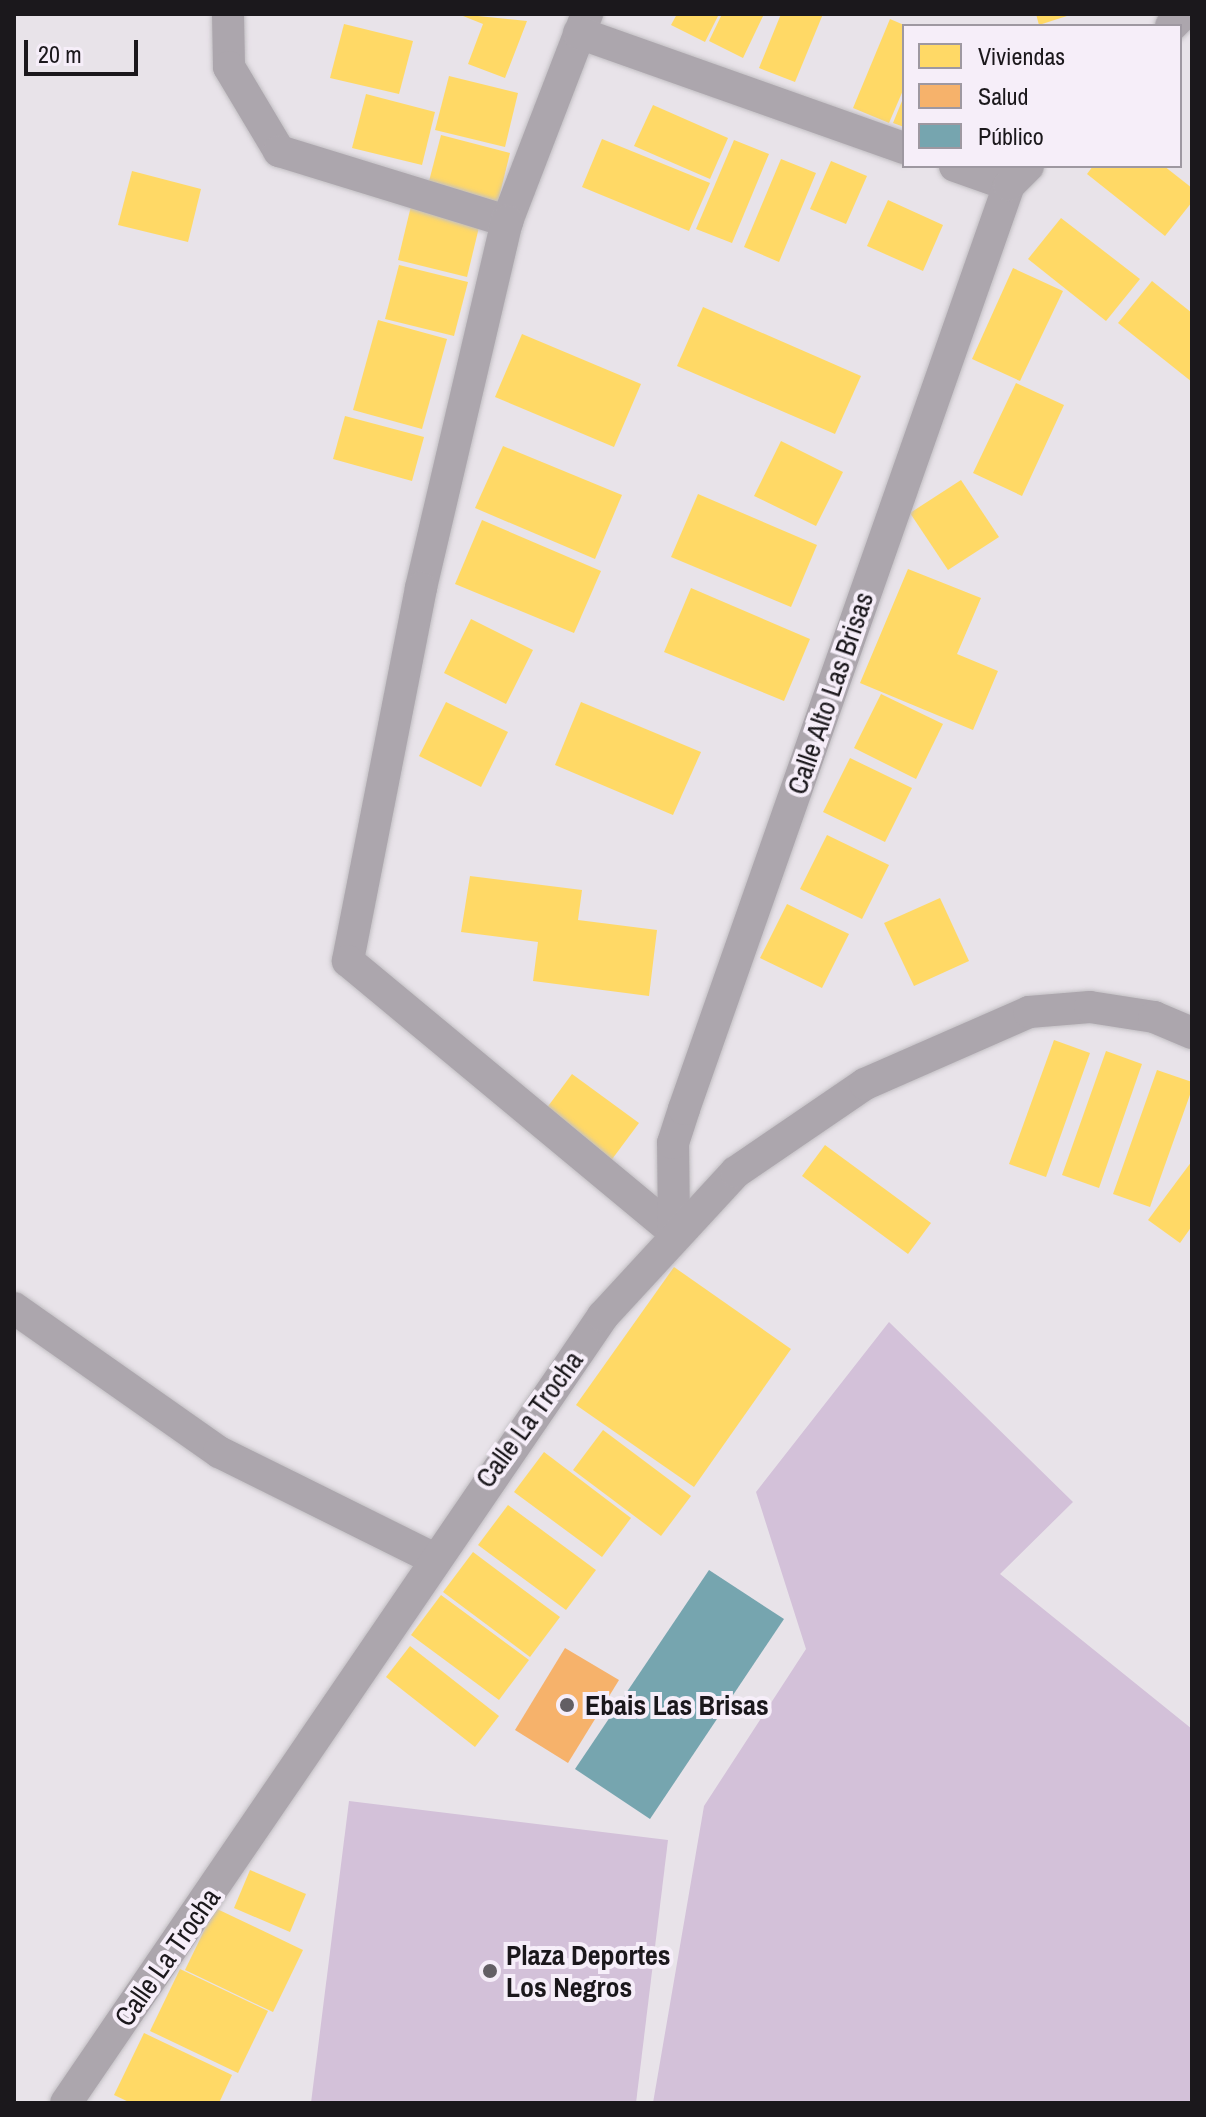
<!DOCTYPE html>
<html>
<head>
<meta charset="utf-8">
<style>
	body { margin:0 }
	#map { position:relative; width:1206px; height:2117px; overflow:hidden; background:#e8e3e9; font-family:"Archivo Narrow",sans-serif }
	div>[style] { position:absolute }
	.green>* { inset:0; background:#d3c1d9 }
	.homes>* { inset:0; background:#ffd966 }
	.health>* { inset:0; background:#f6b26b }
	.public>* { inset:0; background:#76a5af }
	.roads { filter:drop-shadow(0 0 2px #c2bfc3) drop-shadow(0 0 2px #c2bfc3) }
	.street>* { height:32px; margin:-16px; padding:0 16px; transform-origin:16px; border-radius:16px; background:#aca6ad }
	.dots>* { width:22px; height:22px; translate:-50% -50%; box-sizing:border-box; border:4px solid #f6eef9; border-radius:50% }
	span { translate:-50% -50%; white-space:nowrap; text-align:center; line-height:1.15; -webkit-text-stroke:8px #f6eef9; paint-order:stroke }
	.street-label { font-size:28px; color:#1b181c }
	.poi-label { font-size:28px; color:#1b181c; font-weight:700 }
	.left { translate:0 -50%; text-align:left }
	.frame { position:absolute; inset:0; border:16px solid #1b181c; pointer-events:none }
	.legend { position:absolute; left:902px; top:24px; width:280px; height:144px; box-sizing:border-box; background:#f6eef9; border:2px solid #9e98a1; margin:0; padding:10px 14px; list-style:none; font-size:24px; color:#1b181c }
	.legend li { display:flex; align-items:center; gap:16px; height:40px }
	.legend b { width:40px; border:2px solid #9e98a1 }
	.scale { position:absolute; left:24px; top:40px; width:114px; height:36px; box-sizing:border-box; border:4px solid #1b181c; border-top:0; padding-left:10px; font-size:24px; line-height:28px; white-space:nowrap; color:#1b181c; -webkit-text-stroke:6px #f6eef9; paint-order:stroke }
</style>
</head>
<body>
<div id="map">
	<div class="green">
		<div style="clip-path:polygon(889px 1322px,1073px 1502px,1000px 1574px,1192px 1729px,1192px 2103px,653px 2103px,704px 1806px,806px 1649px,756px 1492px)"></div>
		<div style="clip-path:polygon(349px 1801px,668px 1840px,636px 2103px,311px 2103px)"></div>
	</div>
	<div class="homes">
		<div style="clip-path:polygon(458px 14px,527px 21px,505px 78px,468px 64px,483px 24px)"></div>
		<div style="clip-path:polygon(677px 14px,719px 14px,705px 42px,671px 25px)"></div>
		<div style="clip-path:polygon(722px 14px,764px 14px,743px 58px,709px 41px)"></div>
		<div style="clip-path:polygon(781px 14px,823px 14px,795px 82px,759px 68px)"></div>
		<div style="clip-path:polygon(1036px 14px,1070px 14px,1070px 15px,1039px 25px)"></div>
		<div style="clip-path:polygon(890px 19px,904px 25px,904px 88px,889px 123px,853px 108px)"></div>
		<div style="clip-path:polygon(344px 24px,413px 41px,399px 94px,330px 78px)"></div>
		<div style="clip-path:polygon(449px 76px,518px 93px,505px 147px,435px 130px)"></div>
		<div style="clip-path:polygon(366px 94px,435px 112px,422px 165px,352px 148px)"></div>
		<div style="clip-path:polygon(904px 96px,904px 127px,893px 123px)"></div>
		<div style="clip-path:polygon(653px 105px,728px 138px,710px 179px,634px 146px)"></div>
		<div style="clip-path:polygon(441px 135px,510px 153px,497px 206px,427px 189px)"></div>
		<div style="clip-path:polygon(602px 139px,710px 183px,689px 231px,582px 187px)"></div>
		<div style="clip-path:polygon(734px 140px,769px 154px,732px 243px,696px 229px)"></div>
		<div style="clip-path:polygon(781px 159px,816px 173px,779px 262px,744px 247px)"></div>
		<div style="clip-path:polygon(831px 161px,867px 176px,846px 224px,810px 209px)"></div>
		<div style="clip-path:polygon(1093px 166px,1164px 166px,1192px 188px,1192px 202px,1165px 236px,1087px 174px)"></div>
		<div style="clip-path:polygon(132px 171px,201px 189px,188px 242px,118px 225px)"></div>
		<div style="clip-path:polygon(888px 200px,943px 225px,923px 271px,867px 246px)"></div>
		<div style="clip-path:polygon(411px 206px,480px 223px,467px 277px,398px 260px)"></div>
		<div style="clip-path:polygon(1061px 218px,1140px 279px,1106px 321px,1028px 259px)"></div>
		<div style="clip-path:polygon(399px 265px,468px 282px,454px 336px,385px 319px)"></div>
		<div style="clip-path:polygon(1013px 268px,1063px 291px,1020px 381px,972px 359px)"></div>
		<div style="clip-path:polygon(1152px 281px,1192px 313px,1192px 382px,1118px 323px)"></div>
		<div style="clip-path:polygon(703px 307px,861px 376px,835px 434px,677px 366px)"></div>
		<div style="clip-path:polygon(378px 320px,447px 339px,422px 429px,353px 410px)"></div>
		<div style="clip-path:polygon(522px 334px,641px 384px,614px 447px,495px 397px)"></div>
		<div style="clip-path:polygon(1016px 383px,1064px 405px,1022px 496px,973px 473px)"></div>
		<div style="clip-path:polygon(345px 416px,424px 437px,412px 481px,333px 459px)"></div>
		<div style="clip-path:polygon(781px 441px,843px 472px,816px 526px,754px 496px)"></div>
		<div style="clip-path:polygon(503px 446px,622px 495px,595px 559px,475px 508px)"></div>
		<div style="clip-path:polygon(961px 480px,999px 537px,948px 570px,910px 513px)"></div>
		<div style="clip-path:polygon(698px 494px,817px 545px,791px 607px,671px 557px)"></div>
		<div style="clip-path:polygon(482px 520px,601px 571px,574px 633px,455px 584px)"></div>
		<div style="clip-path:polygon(908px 569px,981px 598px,957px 654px,998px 671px,973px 730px,860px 683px)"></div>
		<div style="clip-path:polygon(691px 588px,810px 639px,784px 701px,664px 652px)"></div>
		<div style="clip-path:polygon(471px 619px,533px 650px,506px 704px,444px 673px)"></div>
		<div style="clip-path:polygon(881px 694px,943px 724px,916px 779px,854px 748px)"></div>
		<div style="clip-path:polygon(446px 702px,508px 732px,481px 787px,419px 756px)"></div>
		<div style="clip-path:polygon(581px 702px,701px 752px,673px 815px,555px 765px)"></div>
		<div style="clip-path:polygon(850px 758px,912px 788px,885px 842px,823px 812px)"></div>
		<div style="clip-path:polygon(827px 835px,889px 865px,862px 919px,800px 889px)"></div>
		<div style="clip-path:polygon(470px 876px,582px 890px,578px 920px,657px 930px,649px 996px,533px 981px,538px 942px,461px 932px)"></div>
		<div style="clip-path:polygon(940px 898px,969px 961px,914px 986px,884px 923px)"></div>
		<div style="clip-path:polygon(787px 904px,849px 934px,822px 988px,760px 958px)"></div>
		<div style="clip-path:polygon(1054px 1040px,1090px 1053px,1046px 1177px,1009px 1164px)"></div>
		<div style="clip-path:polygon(1106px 1051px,1142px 1064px,1099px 1188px,1062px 1175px)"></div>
		<div style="clip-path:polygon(1157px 1070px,1192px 1082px,1192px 1089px,1150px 1207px,1113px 1194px)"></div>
		<div style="clip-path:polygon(572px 1074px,639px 1123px,610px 1162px,543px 1113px)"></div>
		<div style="clip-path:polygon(825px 1145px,931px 1223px,908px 1254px,802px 1176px)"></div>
		<div style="clip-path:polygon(1192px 1161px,1192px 1226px,1180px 1243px,1148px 1220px)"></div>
		<div style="clip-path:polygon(674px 1267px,791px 1349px,694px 1487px,576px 1405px)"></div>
		<div style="clip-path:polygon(603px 1430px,691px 1496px,661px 1536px,573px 1470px)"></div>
		<div style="clip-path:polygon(544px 1452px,631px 1518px,602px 1557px,514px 1492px)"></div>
		<div style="clip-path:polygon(508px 1505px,596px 1570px,566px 1610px,478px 1545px)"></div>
		<div style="clip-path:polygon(473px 1552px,560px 1617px,530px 1657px,443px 1592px)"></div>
		<div style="clip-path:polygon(441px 1595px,529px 1660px,499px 1700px,411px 1635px)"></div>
		<div style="clip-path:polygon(410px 1646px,499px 1716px,475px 1747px,386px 1677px)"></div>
		<div style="clip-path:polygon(250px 1870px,306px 1894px,290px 1932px,234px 1908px)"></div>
		<div style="clip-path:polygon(215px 1908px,303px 1950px,273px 2012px,185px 1970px)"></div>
		<div style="clip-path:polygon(180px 1969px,268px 2011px,238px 2073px,150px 2031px)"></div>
		<div style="clip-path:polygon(144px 2033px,232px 2075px,219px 2103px,131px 2103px,114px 2095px)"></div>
	</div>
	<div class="health">
		<div style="clip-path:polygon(565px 1648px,619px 1680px,568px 1763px,515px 1730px)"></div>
	</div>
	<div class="public">
		<div style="clip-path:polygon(709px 1570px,784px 1619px,650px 1819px,575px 1769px)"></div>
	</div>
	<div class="roads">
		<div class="street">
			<div style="left:228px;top:14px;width:53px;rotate:88.9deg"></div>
			<div style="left:229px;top:67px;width:98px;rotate:59.2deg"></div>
			<div style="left:279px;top:151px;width:239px;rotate:17.1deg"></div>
			<div style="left:587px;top:14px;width:222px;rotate:111.1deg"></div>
			<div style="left:507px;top:221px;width:377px;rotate:103.2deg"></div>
			<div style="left:421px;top:588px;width:380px;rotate:101.1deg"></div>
			<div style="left:348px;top:961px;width:424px;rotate:39.7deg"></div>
			<div style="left:1171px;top:26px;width:17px;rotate:-45deg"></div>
			<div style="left:579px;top:33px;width:345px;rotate:19.5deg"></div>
			<div style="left:955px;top:166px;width:57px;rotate:19.4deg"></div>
			<div style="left:674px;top:1232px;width:89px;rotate:-90.6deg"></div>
			<div style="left:673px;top:1143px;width:36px;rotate:-72deg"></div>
			<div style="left:684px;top:1109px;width:979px;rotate:-70.62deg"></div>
			<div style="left:1009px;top:185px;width:27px;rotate:-45deg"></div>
			<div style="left:14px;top:1308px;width:251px;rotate:35.1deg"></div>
			<div style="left:219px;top:1452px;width:241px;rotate:26.4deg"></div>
			<div style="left:66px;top:2103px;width:953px;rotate:-55.69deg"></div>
			<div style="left:603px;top:1316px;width:196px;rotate:-47.3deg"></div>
			<div style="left:736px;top:1172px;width:156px;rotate:-34.3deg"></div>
			<div style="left:865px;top:1084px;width:179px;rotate:-23.7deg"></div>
			<div style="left:1029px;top:1012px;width:61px;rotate:-4.7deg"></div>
			<div style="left:1090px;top:1007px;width:65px;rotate:8.9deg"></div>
			<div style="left:1154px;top:1017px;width:41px;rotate:22.8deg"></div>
		</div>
	</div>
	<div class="dots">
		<div style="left:567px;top:1705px;background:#635f64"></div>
		<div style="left:490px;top:1971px;background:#635f64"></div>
	</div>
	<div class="street-label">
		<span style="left:830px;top:693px;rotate:-71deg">Calle Alto Las Brisas</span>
		<span style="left:529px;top:1419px;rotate:-54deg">Calle La Trocha</span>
		<span style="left:167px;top:1957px;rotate:-55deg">Calle La Trocha</span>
	</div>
	<div class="poi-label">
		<span class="left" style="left:585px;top:1705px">Ebais Las Brisas</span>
		<span class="left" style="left:506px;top:1971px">Plaza Deportes<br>Los Negros</span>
	</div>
	<div class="frame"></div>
	<ul class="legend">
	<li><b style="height:22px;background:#ffd966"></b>Viviendas</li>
	<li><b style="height:22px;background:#f6b26b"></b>Salud</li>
	<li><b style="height:22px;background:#76a5af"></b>Público</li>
	</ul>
	<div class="scale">20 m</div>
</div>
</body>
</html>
